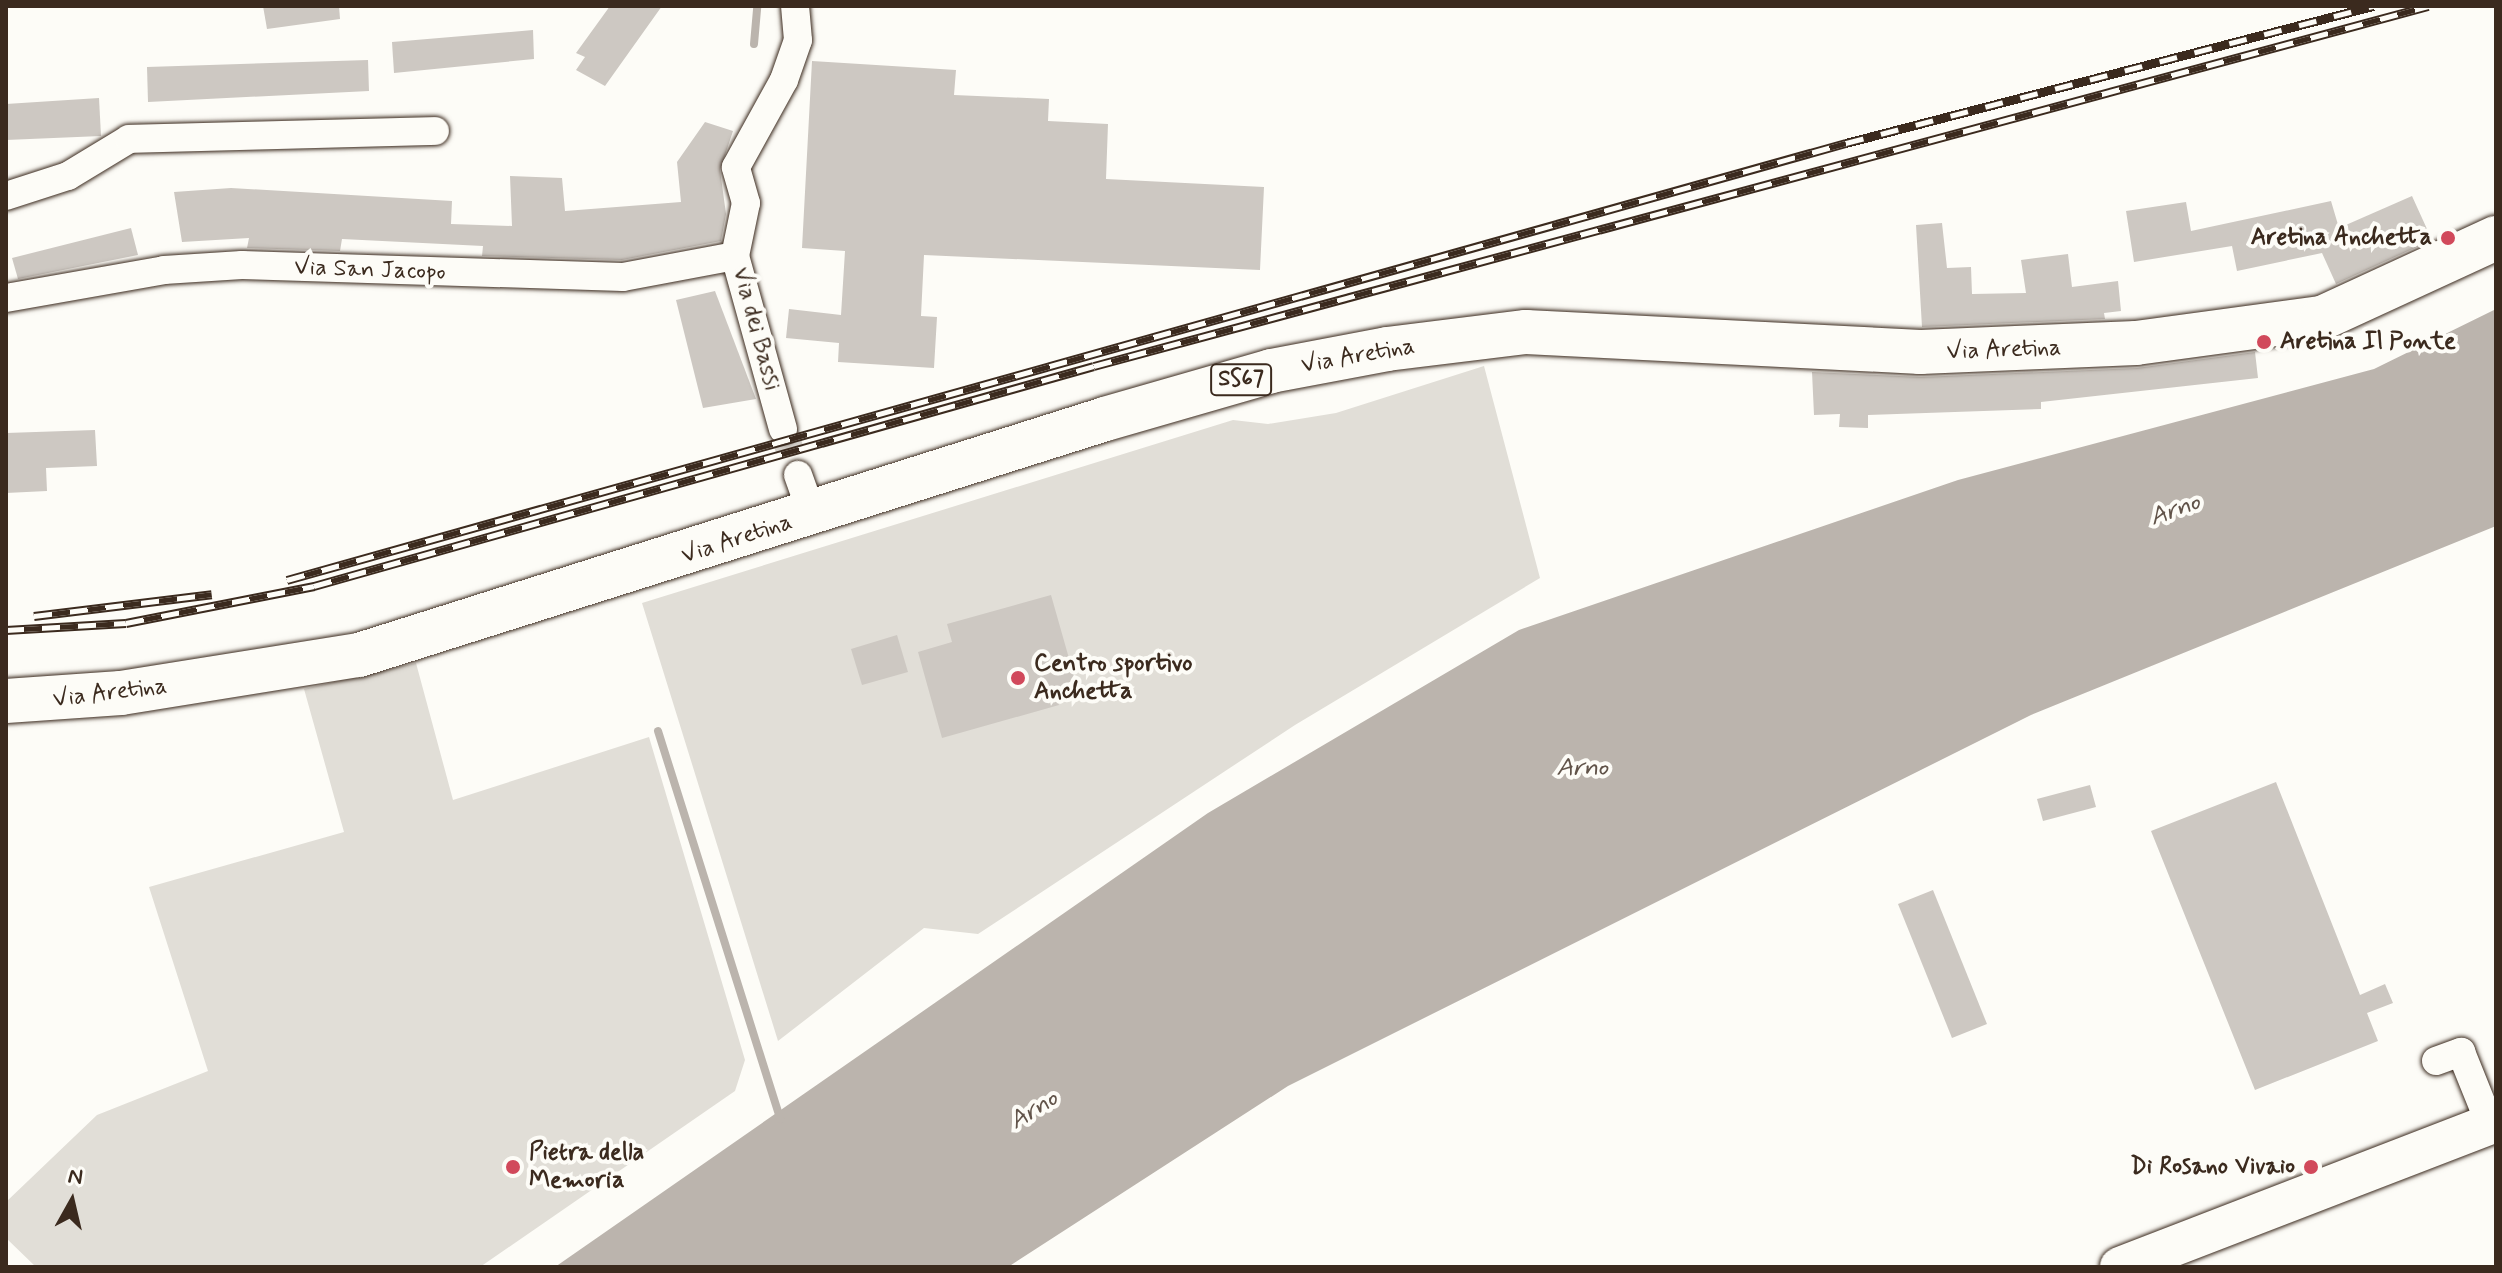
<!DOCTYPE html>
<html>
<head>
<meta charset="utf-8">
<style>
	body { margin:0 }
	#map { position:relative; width:2502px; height:1273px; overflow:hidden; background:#fdfcf7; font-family:Mynerve,sans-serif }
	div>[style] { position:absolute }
	.green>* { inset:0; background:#e1ded7 }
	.water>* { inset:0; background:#bbb4ad }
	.stream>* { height:8px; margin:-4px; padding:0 4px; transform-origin:4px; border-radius:4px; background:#bbb4ad }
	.building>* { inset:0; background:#cdc8c2 }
	.minor-tunnel>* { height:28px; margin-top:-14px; transform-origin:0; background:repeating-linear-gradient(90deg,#d6d2cc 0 28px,transparent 0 42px) }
	.roads { filter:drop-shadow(0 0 2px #3b2a1e) drop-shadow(0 0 2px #3b2a1e) }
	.minor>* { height:28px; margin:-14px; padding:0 14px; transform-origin:14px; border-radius:14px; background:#fdfcf7 }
	.secondary>* { height:40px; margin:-20px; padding:0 20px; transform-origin:20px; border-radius:20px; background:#fdfcf7 }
	.primary>* { height:44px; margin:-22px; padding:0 22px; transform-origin:22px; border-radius:22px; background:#fdfcf7 }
	.rail>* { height:9px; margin-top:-4.5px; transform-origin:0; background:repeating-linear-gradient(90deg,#fdfcf7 0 18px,#3b2a1e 0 36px); box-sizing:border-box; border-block:2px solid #3b2a1e }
	.dots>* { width:22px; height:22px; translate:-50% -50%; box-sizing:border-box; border:4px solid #fdfcf7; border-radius:50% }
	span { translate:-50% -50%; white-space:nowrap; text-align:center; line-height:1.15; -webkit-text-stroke:8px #fdfcf7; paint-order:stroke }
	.shield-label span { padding:2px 6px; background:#fdfcf7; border:2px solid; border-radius:6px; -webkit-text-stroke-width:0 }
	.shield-label { font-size:22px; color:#3b2a1e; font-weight:700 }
	.poi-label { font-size:24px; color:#3b2a1e; font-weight:700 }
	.right { translate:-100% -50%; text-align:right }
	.left { translate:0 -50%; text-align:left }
	.street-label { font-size:24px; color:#3b2a1e }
	.water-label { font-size:26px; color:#615349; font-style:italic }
	.frame { position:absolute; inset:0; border:8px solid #3b2a1e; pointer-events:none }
	.north { position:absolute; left:32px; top:1161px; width:80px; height:80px; -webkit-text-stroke:6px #fdfcf7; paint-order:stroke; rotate:8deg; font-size:22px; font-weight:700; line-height:32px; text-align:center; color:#3b2a1e }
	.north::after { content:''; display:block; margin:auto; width:28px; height:36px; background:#3b2a1e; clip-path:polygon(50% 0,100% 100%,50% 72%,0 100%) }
</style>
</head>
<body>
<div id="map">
	<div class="green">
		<div style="clip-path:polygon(1484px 366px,1540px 578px,1295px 725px,978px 934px,924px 928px,778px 1041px,642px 603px,1233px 420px,1268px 424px,1336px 413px)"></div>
		<div style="clip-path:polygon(416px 663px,453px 800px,649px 737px,745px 1060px,735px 1091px,480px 1267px,36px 1267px,6px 1238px,6px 1202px,97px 1115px,208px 1071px,149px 887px,344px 832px,304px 689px)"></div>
	</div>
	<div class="water">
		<div style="clip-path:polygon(2496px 309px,2496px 526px,2031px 715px,1288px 1086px,1008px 1267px,555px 1267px,1208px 813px,1519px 630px,1958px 480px,2374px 369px)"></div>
	</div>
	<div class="stream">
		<div style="left:754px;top:44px;width:38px;rotate:-85deg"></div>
		<div style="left:658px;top:731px;width:407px;rotate:72.5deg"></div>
	</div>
	<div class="building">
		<div style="clip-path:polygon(263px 6px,339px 6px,340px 19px,267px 29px)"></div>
		<div style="clip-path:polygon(610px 6px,662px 6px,605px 86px,576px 70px,585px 57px,576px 53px)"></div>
		<div style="clip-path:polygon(533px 30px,534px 59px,394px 73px,392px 42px)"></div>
		<div style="clip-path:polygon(368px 60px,369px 91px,148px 102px,147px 67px)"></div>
		<div style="clip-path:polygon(812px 61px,956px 70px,954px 95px,1049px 99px,1048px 121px,1108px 124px,1106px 179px,1264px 187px,1260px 270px,924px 255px,921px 316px,937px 317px,934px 368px,838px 362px,839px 343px,786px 338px,789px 309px,841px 315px,845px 251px,802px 248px)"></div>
		<div style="clip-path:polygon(99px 98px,101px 136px,6px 140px,6px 104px)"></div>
		<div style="clip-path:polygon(705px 122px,733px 131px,720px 170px,726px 214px,721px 241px,622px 260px,482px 256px,483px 246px,342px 239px,340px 251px,247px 248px,249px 238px,182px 242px,174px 192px,231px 188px,452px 201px,451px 224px,512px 226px,510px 176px,562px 178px,565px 211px,681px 202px,677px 162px)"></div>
		<div style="clip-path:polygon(2412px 196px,2432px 240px,2336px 284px,2322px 253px,2237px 271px,2232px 246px,2134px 262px,2126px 211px,2186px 202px,2191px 231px,2331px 201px,2339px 228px)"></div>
		<div style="clip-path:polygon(1942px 223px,1947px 268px,1971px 267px,1972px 294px,2026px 293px,2021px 260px,2068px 254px,2072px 287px,2118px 281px,2121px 311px,2104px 313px,2105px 319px,1922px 327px,1916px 225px)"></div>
		<div style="clip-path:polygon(131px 228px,138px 255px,18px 279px,12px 258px)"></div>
		<div style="clip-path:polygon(715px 291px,756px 399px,703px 408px,676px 300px)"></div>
		<div style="clip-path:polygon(2255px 352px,2258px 378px,2041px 402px,2041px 409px,1868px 415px,1868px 428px,1839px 427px,1840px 414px,1814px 415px,1812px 372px,1921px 377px,2137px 368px)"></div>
		<div style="clip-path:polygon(95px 430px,97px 466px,46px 468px,47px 491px,6px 493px,6px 433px)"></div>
		<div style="clip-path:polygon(1051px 595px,1078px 690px,1056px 697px,1059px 705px,942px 738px,918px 652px,952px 642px,947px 624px)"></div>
		<div style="clip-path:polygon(897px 635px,908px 672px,862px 685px,851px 649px)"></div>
		<div style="clip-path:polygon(2276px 782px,2360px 995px,2385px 984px,2393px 1003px,2367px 1013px,2378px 1041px,2255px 1090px,2151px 831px)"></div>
		<div style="clip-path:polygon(2090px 785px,2096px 807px,2043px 821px,2037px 799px)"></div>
		<div style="clip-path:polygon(1933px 890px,1987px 1024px,1952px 1038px,1898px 904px)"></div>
	</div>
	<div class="minor-tunnel">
		<div style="left:783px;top:429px;width:48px;rotate:71.9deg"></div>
	</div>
	<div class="roads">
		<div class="minor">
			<div style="left:6px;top:196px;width:65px;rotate:-17.9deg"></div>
			<div style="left:68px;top:176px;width:71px;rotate:-31.2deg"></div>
			<div style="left:129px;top:139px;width:306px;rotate:-1.5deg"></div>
			<div style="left:6px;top:298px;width:160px;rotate:-10deg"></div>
			<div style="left:164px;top:270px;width:78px;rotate:-3.7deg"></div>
			<div style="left:242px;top:265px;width:381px;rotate:1.8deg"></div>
			<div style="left:623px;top:277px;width:114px;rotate:-10.6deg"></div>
			<div style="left:783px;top:429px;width:180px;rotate:-105.5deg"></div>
			<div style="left:735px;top:256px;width:54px;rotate:-78.3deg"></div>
			<div style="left:746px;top:203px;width:37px;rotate:-106deg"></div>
			<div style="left:736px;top:167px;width:99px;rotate:-61.1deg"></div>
			<div style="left:784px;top:80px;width:42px;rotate:-70.7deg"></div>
			<div style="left:798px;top:40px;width:34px;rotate:-95deg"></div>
			<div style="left:798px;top:475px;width:41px;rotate:70.3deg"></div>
			<div style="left:2436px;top:1061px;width:27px;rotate:-20deg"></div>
			<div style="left:2461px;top:1052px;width:78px;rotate:68.1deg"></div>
		</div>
		<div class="secondary">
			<div style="left:2120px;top:1267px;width:403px;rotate:-21.1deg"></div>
		</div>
		<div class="primary">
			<div style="left:6px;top:701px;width:115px;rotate:-4deg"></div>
			<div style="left:121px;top:693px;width:241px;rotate:-9.1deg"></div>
			<div style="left:359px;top:655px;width:782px;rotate:-17.55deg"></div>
			<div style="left:1105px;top:419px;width:173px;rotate:-16.1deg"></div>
			<div style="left:1271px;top:371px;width:118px;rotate:-10.7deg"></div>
			<div style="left:1387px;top:349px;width:140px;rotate:-7deg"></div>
			<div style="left:1526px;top:332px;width:395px;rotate:2.9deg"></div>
			<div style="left:1920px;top:352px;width:216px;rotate:-2.4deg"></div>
			<div style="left:2136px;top:343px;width:188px;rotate:-7.7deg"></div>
			<div style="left:2322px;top:318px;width:192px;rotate:-24.7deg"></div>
		</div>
	</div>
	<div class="rail">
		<div style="left:287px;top:580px;width:1619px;rotate:-15.66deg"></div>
		<div style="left:1846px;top:143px;width:545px;rotate:-14.57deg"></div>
		<div style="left:34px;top:616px;width:179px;rotate:-7deg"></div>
		<div style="left:6px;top:630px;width:120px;rotate:-3.3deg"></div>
		<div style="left:126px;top:623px;width:192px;rotate:-11.1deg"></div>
		<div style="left:314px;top:586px;width:810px;rotate:-15.75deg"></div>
		<div style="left:1094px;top:366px;width:1382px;rotate:-15.1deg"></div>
	</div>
	<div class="dots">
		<div style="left:2448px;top:238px;background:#d1495b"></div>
		<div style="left:2264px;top:342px;background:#d1495b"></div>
		<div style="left:1018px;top:678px;background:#d1495b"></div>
		<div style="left:513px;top:1167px;background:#d1495b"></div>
		<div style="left:2311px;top:1167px;background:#d1495b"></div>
	</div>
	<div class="shield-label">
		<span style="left:1241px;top:380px">SS67</span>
	</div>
	<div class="poi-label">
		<span class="right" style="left:2432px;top:238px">Aretina Anchetta</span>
		<span class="left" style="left:2280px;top:342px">Aretina Il Ponte</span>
		<span class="left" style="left:1034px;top:678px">Centro sportivo<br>Anchetta</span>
		<span class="left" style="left:529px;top:1167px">Pietra della<br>Memoria</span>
		<span class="right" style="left:2295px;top:1167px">Di Rosano Vivaio</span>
	</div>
	<div class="street-label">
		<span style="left:370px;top:270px;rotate:2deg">Via San Jacopo</span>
		<span style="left:756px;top:329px;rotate:75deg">Via dei Bassi</span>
		<span style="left:2004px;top:350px;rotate:-2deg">Via Aretina</span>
		<span style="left:1358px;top:356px;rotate:-10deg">Via Aretina</span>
		<span style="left:737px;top:539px;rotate:-18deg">Via Aretina</span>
		<span style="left:110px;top:693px;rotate:-7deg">Via Aretina</span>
	</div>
	<div class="water-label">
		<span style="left:2175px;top:511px;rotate:-20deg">Arno</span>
		<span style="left:1582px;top:769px">Arno</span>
		<span style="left:1034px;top:1111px;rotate:-32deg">Arno</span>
	</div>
	<div class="frame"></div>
	<div class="north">N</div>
</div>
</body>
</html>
